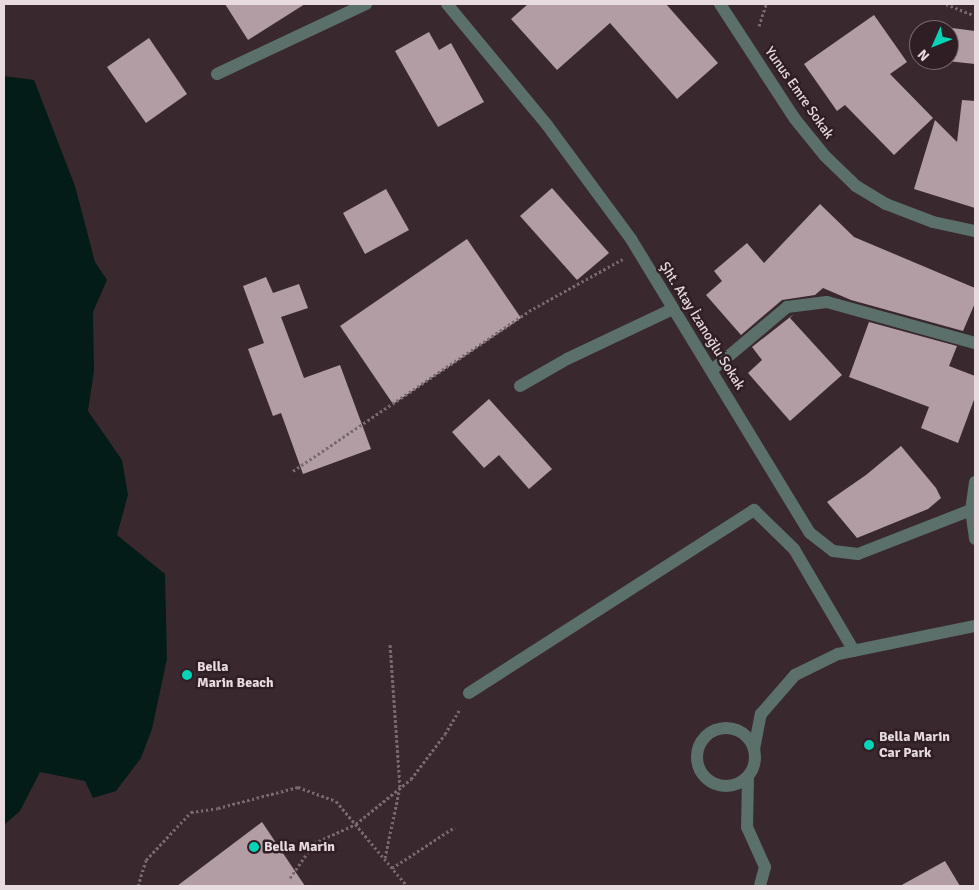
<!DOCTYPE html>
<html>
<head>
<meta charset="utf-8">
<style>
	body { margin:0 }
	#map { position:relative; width:979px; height:890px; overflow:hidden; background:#39292e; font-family:Signika,sans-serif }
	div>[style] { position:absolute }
	.water>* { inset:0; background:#031c17 }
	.building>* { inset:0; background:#b29da4 }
	.path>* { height:3px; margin-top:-1.5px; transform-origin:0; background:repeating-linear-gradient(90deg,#78696e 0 2.5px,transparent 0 5px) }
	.minor>* { height:12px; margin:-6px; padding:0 6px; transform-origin:6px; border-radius:6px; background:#5c706b }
	.minor>.ring { margin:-6px; padding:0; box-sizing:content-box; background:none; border:12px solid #5c706b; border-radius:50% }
	.dots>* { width:14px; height:14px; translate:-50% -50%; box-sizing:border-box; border:2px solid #2f1f24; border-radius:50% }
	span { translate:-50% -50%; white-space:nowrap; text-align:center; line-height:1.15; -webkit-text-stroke:5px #2f1f24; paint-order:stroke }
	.street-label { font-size:14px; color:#e7dbdf }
	.poi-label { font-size:14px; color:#e7dbdf; font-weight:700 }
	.left { translate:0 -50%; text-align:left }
	.frame { position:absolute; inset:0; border:5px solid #e7dbdf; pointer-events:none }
	.north { position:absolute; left:909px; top:20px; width:50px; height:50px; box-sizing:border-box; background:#2f1f24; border:1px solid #796a6f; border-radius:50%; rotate:226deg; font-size:14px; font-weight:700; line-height:20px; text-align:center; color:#e7dbdf }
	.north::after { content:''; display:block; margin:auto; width:18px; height:22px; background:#05d5b6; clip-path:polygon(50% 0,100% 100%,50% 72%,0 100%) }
</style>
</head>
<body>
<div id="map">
	<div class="water">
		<div style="clip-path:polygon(4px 76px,34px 80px,75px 186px,95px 262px,107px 280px,93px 312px,94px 371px,88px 411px,122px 460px,128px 495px,117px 535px,165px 574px,167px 659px,152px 729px,141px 758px,116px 791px,93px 798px,85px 781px,40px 772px,20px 811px,4px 825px)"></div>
	</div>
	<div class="building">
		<div style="clip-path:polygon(225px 4px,305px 4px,248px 40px)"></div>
		<div style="clip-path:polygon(528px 4px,666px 4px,718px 63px,677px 99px,610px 23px,557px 70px,511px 19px)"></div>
		<div style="clip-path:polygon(874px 15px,907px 62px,890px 74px,933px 118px,894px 155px,845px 105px,837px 111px,804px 64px)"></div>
		<div style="clip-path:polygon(952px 28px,975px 31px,975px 64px,947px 61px)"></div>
		<div style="clip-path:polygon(429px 32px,439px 50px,451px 43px,484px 102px,438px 127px,395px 51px)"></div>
		<div style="clip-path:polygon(149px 38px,187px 94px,146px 123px,107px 67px)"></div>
		<div style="clip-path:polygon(962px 100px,975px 101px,975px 208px,914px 189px,935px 120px,957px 142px)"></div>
		<div style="clip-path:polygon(552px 188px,609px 253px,577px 280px,520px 216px)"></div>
		<div style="clip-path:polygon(386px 189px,409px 230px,365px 254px,343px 213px)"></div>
		<div style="clip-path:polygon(820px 204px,854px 237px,975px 288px,975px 303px,963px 331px,851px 300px,823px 288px,815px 295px,782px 300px,741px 335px,706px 295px,722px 281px,714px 271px,747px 243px,764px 263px)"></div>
		<div style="clip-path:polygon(467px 239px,521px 318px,393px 404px,340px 326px)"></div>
		<div style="clip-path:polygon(266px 277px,273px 293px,299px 284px,308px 308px,281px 317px,304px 378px,340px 365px,371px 449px,303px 474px,281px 413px,273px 416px,248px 349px,264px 343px,243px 286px)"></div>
		<div style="clip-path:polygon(794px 314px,790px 318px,842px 375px,790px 421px,748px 373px,762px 360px,752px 347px)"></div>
		<div style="clip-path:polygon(869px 322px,957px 346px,949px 366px,975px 376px,975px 397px,958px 443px,921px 428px,929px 407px,849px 377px)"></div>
		<div style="clip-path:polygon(489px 399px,552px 469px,529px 489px,499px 455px,484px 468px,452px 432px)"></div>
		<div style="clip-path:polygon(901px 446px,936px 488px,941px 498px,928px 509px,857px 538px,827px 502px,866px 475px)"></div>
		<div style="clip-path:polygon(262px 822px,305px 886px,177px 886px)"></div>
		<div style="clip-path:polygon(945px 861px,960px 886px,900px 886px)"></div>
	</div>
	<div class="path">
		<div style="left:946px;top:4px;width:31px;rotate:22deg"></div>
		<div style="left:759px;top:26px;width:23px;rotate:-72deg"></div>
		<div style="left:293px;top:471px;width:285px;rotate:-34.1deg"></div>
		<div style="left:529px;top:311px;width:107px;rotate:-29deg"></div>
		<div style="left:385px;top:858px;width:73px;rotate:-78.1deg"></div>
		<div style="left:400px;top:787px;width:144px;rotate:-94deg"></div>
		<div style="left:392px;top:868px;width:75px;rotate:-33.1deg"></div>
		<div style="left:290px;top:878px;width:42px;rotate:-55.6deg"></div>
		<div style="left:314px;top:843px;width:46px;rotate:-24.3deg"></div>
		<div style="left:356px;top:824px;width:71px;rotate:-39.3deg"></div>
		<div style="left:411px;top:779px;width:56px;rotate:-52.9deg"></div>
		<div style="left:445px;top:734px;width:29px;rotate:-59deg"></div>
		<div style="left:138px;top:886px;width:27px;rotate:-73deg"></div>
		<div style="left:146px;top:860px;width:66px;rotate:-46.8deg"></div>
		<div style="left:191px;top:812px;width:27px;rotate:-8deg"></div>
		<div style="left:218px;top:808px;width:83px;rotate:-14.7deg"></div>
		<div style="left:298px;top:787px;width:40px;rotate:20.2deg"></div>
		<div style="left:336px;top:801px;width:111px;rotate:50.1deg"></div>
	</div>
	<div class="minor">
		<div style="left:447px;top:4px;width:157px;rotate:50.4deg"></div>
		<div style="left:547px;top:125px;width:142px;rotate:53.6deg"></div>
		<div style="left:631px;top:239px;width:344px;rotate:58.7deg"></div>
		<div style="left:810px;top:533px;width:29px;rotate:38deg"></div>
		<div style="left:833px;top:551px;width:25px;rotate:7deg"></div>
		<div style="left:858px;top:554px;width:121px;rotate:-21.3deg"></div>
		<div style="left:720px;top:4px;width:137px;rotate:56.9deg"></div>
		<div style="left:795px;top:119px;width:48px;rotate:51deg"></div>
		<div style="left:825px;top:156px;width:43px;rotate:44.1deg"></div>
		<div style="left:856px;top:186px;width:35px;rotate:31deg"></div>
		<div style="left:886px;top:204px;width:50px;rotate:21deg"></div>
		<div style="left:933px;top:222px;width:43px;rotate:12.1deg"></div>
		<div style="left:217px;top:74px;width:165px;rotate:-25.2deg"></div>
		<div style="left:712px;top:370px;width:98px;rotate:-40deg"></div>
		<div style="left:787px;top:307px;width:40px;rotate:-7.1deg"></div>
		<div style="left:827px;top:302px;width:154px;rotate:15.5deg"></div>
		<div style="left:520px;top:386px;width:54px;rotate:-29.9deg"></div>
		<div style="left:567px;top:359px;width:117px;rotate:-25.3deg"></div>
		<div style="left:975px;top:482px;width:28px;rotate:98deg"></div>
		<div style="left:971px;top:510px;width:29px;rotate:82deg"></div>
		<div style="left:469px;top:693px;width:339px;rotate:-32.7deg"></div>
		<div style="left:754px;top:510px;width:56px;rotate:44.3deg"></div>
		<div style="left:794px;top:549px;width:118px;rotate:59.5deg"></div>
		<div class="ring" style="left:697px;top:728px;width:46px;height:46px"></div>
		<div style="left:754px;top:749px;width:36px;rotate:-79deg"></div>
		<div style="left:761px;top:714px;width:52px;rotate:-48.9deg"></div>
		<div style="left:795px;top:675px;width:48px;rotate:-26deg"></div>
		<div style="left:838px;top:654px;width:140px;rotate:-11.6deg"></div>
		<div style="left:748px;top:777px;width:50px;rotate:91.1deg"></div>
		<div style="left:747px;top:827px;width:44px;rotate:65.8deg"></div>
		<div style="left:765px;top:867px;width:20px;rotate:105deg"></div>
	</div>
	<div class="dots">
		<div style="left:187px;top:675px;background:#05d5b6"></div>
		<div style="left:869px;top:745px;background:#05d5b6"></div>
		<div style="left:254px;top:847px;background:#05d5b6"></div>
	</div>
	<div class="street-label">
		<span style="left:799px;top:93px;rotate:55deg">Yunus Emre Sokak</span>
		<span style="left:702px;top:326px;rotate:58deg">Şht. Atay İzanoğlu Sokak</span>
	</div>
	<div class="poi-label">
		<span class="left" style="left:197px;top:675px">Bella<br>Marin Beach</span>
		<span class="left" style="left:879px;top:745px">Bella Marin<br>Car Park</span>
		<span class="left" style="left:264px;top:847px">Bella Marin</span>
	</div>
	<div class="frame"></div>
	<div class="north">N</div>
</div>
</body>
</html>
